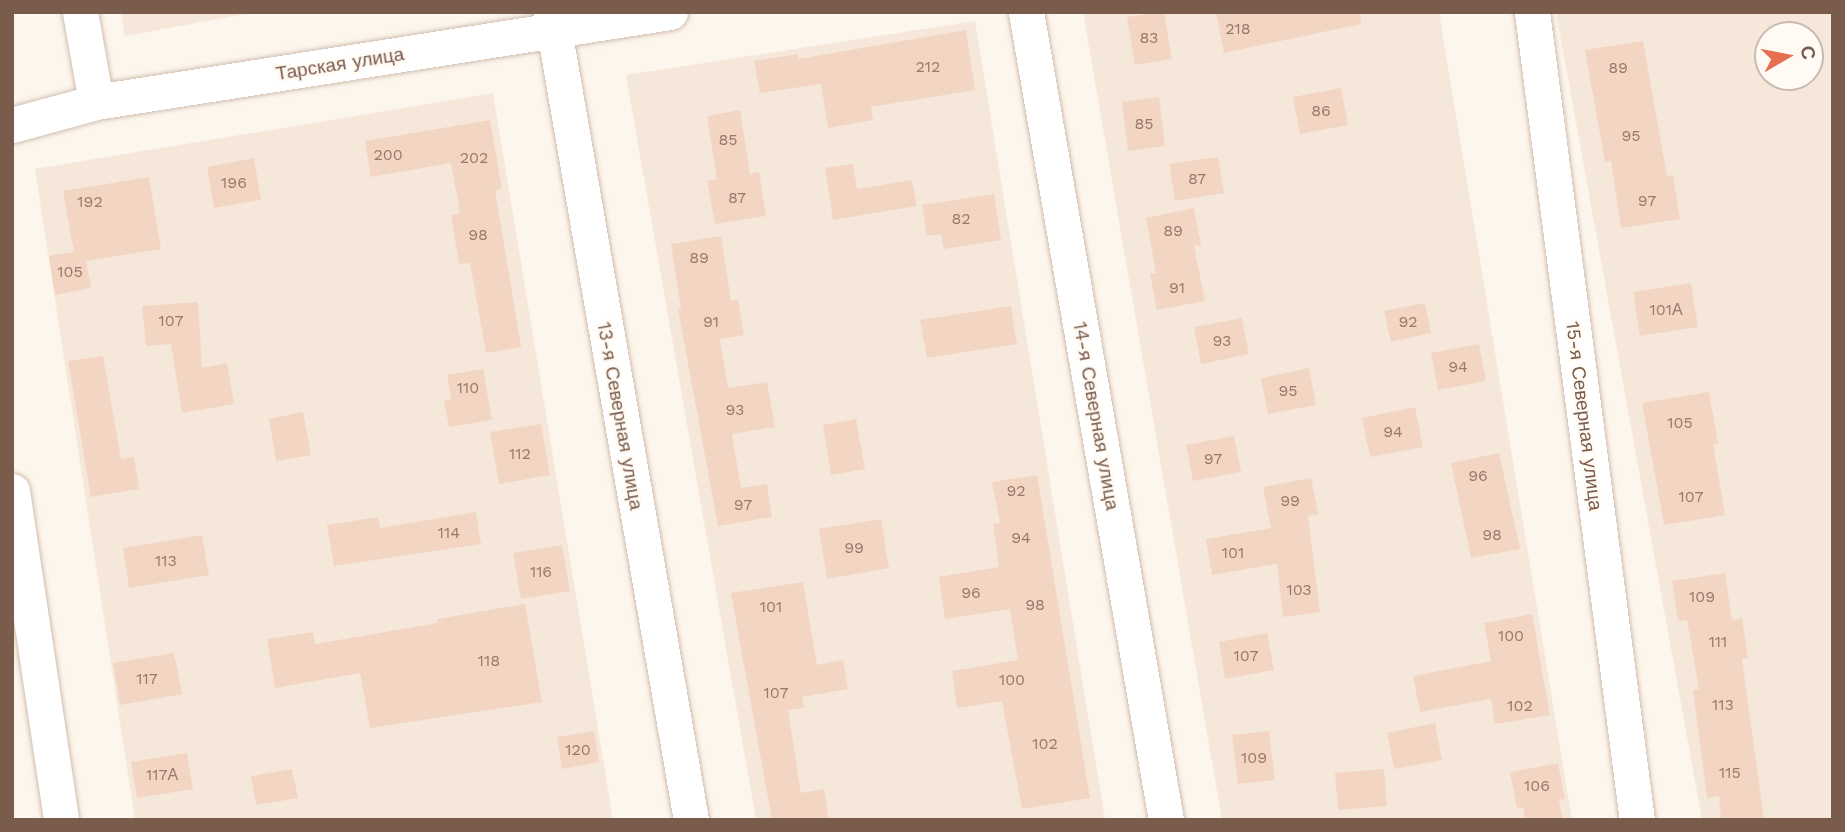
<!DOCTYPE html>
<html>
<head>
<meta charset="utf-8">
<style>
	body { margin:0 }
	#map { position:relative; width:1845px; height:832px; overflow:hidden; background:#fdf6ec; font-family:"Work Sans",sans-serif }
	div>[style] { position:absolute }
	.residential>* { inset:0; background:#f5e8da }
	.building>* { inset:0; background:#f3d5c3 }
	.roads { filter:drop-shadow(0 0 2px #d1beb0) drop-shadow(0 0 2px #d1beb0) }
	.minor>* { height:35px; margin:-17.5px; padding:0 17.5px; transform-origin:17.5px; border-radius:17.5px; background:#fff }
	span { translate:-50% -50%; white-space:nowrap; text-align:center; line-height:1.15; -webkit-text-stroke:5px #fffaf3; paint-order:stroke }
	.number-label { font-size:16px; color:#987a6a }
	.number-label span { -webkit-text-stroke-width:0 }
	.street-label { font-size:19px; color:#7a5c4d }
	.frame { position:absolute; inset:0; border:14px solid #7a5c4d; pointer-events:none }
	.north { position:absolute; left:1754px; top:21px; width:70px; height:70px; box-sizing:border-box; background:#fffaf3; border:2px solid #cabbb1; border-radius:50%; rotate:80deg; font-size:19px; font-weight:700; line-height:28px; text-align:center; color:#7a5c4d }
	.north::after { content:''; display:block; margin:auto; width:24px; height:32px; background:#e76f51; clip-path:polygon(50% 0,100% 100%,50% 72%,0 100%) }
</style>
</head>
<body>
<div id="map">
	<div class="residential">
		<div style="clip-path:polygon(121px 12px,256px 12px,125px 36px)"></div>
		<div style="clip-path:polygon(1083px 12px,1439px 12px,1572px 820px,1222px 820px)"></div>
		<div style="clip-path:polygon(evenodd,1556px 12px,1833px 12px,1833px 820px,1702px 820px,1556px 12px,1768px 35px,1810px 35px,1810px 77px,1768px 77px,1768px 35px)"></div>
		<div style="clip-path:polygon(975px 21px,1105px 820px,756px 820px,626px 75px)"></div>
		<div style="clip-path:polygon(493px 93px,613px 820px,135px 820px,35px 169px)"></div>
	</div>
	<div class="building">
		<div style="clip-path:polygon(1164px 12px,1172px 59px,1135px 65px,1127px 17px)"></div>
		<div style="clip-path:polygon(1216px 12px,1360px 12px,1361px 24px,1224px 53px)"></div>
		<div style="clip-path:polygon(966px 30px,975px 90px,871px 107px,873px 120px,828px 128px,821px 84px,760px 93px,754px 61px,798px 54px,798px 59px)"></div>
		<div style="clip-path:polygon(1643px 41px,1667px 176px,1673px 175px,1680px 219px,1621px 228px,1611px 161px,1605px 162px,1585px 50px)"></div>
		<div style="clip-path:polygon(1341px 88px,1348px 125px,1300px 134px,1293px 97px)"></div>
		<div style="clip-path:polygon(1159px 97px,1165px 146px,1128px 151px,1122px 102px)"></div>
		<div style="clip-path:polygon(740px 110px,750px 174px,759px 172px,766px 216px,715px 224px,707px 181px,717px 179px,707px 116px)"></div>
		<div style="clip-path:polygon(490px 120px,502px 189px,495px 190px,521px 347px,486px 353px,470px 263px,459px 264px,451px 215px,460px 213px,451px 163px,371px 177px,365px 141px)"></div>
		<div style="clip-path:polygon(1218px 157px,1224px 193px,1175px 201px,1169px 164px)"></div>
		<div style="clip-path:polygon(254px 158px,261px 200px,214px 208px,207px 167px)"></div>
		<div style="clip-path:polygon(853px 164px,857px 189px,912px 180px,917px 206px,833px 220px,825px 168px)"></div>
		<div style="clip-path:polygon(149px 177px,161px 249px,86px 261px,91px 288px,55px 295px,49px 256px,74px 252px,63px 191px)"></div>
		<div style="clip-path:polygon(994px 194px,1001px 240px,944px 249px,941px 234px,927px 236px,922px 205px)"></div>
		<div style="clip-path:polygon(1194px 208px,1201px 245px,1194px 246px,1205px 301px,1157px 310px,1150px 274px,1156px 273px,1146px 218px)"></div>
		<div style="clip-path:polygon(721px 236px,731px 301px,738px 299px,744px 335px,720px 339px,728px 388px,767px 382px,775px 427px,732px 434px,741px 488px,767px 484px,772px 517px,718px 526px,678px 309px,681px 309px,671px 244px)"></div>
		<div style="clip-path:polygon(1691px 283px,1698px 327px,1640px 336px,1633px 292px)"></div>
		<div style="clip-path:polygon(198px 302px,202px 368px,227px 363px,234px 404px,182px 413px,171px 344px,146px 346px,142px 306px)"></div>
		<div style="clip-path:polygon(1425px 303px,1431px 333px,1391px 342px,1384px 311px)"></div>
		<div style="clip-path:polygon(1011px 306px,1017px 344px,927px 358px,920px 320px)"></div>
		<div style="clip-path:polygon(1242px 318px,1249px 354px,1201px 364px,1194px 327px)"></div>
		<div style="clip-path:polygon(1479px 344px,1486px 381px,1438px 390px,1431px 353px)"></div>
		<div style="clip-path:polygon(103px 356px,121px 459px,134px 457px,139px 489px,91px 497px,68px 361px)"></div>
		<div style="clip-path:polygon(1309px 368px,1316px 405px,1268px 414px,1261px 378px)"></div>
		<div style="clip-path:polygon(483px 369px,492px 420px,449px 427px,444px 401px,451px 400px,447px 375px)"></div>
		<div style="clip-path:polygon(1709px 392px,1718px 443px,1713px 444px,1725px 515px,1664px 525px,1642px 403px)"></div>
		<div style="clip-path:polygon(1415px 407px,1423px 447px,1370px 457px,1362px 418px)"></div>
		<div style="clip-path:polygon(303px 412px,311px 455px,276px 461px,269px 419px)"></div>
		<div style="clip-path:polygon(856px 419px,865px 469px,831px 475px,823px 425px)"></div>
		<div style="clip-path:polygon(541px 424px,550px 475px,499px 484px,490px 432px)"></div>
		<div style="clip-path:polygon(1234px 436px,1241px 472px,1193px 481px,1186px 445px)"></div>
		<div style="clip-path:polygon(1499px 453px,1520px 549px,1471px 558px,1451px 463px)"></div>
		<div style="clip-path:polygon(1037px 475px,1090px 798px,1022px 809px,1002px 701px,957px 708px,952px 671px,1018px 660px,1010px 609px,945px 619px,939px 577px,999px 567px,993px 524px,1000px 523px,992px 482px)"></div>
		<div style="clip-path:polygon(1311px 478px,1318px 514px,1308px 516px,1320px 612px,1283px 617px,1277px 564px,1212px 575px,1206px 539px,1271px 528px,1263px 487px)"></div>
		<div style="clip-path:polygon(476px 512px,481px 544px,334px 566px,327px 525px,378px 517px,380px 528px)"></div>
		<div style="clip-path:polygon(881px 519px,889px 568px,827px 579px,819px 529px)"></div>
		<div style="clip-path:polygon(202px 535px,209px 575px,129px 588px,123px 548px)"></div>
		<div style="clip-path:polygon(562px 545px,570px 591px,521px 599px,513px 553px)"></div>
		<div style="clip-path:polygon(1725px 573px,1732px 620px,1742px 618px,1748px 658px,1742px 659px,1764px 820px,1721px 820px,1719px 796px,1707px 798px,1693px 690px,1699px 689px,1687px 620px,1678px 621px,1672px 581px)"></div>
		<div style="clip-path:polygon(803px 582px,817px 665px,843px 660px,848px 689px,802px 697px,804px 708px,788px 710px,801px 793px,824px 789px,829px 820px,772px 820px,731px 593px)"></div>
		<div style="clip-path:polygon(525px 604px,542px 702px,370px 728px,360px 673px,275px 688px,267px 639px,313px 632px,315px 644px,438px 623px,437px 619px)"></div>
		<div style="clip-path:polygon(1532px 614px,1550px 715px,1495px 724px,1491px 699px,1420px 712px,1413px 676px,1491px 661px,1484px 623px)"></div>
		<div style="clip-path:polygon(1267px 633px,1274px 670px,1225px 679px,1219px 642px)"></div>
		<div style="clip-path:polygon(174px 653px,182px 694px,120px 705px,113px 663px)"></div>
		<div style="clip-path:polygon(1435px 723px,1442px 760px,1394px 769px,1387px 733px)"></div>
		<div style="clip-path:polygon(594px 731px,599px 762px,562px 769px,557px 737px)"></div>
		<div style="clip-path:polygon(1269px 731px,1275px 780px,1238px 784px,1232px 735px)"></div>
		<div style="clip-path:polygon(187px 753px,193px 789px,137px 798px,131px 762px)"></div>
		<div style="clip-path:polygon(1558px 763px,1565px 799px,1559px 800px,1563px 820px,1525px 820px,1523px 807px,1517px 809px,1510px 772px)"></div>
		<div style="clip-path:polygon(292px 769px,298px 798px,256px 805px,251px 776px)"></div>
		<div style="clip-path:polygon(1384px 769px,1387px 806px,1338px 810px,1335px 773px)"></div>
	</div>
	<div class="roads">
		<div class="minor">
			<div style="left:80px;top:12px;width:91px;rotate:79.9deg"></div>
			<div style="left:551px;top:12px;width:820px;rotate:80.17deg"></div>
			<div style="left:1026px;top:12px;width:820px;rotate:80.17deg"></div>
			<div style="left:1532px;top:12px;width:815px;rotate:82.6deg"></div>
			<div style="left:12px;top:125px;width:87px;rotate:-15.3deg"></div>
			<div style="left:96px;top:102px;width:581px;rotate:-8.91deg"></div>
			<div style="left:12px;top:491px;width:333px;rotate:81.5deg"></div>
		</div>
	</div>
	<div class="number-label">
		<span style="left:1238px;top:29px">218</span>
		<span style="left:1149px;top:38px">83</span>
		<span style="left:928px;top:67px">212</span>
		<span style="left:1618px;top:68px">89</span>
		<span style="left:1321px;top:111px">86</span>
		<span style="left:1144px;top:124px">85</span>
		<span style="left:1631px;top:136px">95</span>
		<span style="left:728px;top:140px">85</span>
		<span style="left:388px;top:155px">200</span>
		<span style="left:474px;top:158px">202</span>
		<span style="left:1197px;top:179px">87</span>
		<span style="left:234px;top:183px">196</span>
		<span style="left:737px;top:198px">87</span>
		<span style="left:1647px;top:201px">97</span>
		<span style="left:90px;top:202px">192</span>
		<span style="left:961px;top:219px">82</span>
		<span style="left:1173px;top:231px">89</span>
		<span style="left:478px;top:235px">98</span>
		<span style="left:699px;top:258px">89</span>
		<span style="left:70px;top:272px">105</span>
		<span style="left:1177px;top:288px">91</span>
		<span style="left:1666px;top:310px">101А</span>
		<span style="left:171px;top:321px">107</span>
		<span style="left:711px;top:322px">91</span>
		<span style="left:1408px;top:322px">92</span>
		<span style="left:1222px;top:341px">93</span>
		<span style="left:1458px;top:367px">94</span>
		<span style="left:468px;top:388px">110</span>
		<span style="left:1288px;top:391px">95</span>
		<span style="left:735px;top:410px">93</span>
		<span style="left:1680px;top:423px">105</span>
		<span style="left:1393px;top:432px">94</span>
		<span style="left:520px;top:454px">112</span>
		<span style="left:1213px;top:459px">97</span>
		<span style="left:1478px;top:476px">96</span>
		<span style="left:1016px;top:491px">92</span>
		<span style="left:1691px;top:497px">107</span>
		<span style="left:1290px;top:501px">99</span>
		<span style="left:743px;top:505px">97</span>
		<span style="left:449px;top:533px">114</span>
		<span style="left:1492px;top:535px">98</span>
		<span style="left:1021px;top:538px">94</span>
		<span style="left:854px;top:548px">99</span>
		<span style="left:1233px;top:553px">101</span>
		<span style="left:166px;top:561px">113</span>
		<span style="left:541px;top:572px">116</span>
		<span style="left:1299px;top:590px">103</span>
		<span style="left:971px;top:593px">96</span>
		<span style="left:1702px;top:597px">109</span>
		<span style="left:1035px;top:605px">98</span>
		<span style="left:771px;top:607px">101</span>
		<span style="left:1511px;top:636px">100</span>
		<span style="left:1718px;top:642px">111</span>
		<span style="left:1246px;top:656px">107</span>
		<span style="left:489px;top:661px">118</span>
		<span style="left:147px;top:679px">117</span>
		<span style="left:1012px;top:680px">100</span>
		<span style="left:776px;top:693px">107</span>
		<span style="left:1723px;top:705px">113</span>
		<span style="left:1520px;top:706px">102</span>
		<span style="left:1045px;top:744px">102</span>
		<span style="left:578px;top:750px">120</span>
		<span style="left:1254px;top:758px">109</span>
		<span style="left:1730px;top:773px">115</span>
		<span style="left:162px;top:775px">117А</span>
		<span style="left:1537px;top:786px">106</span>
	</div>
	<div class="street-label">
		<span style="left:340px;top:64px;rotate:-9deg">Тарская улица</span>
		<span style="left:620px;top:416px;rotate:80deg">13-я Северная улица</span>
		<span style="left:1096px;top:416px;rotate:80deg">14-я Северная улица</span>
		<span style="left:1584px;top:416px;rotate:83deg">15-я Северная улица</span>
	</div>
	<div class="frame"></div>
	<div class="north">С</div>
</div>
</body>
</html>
